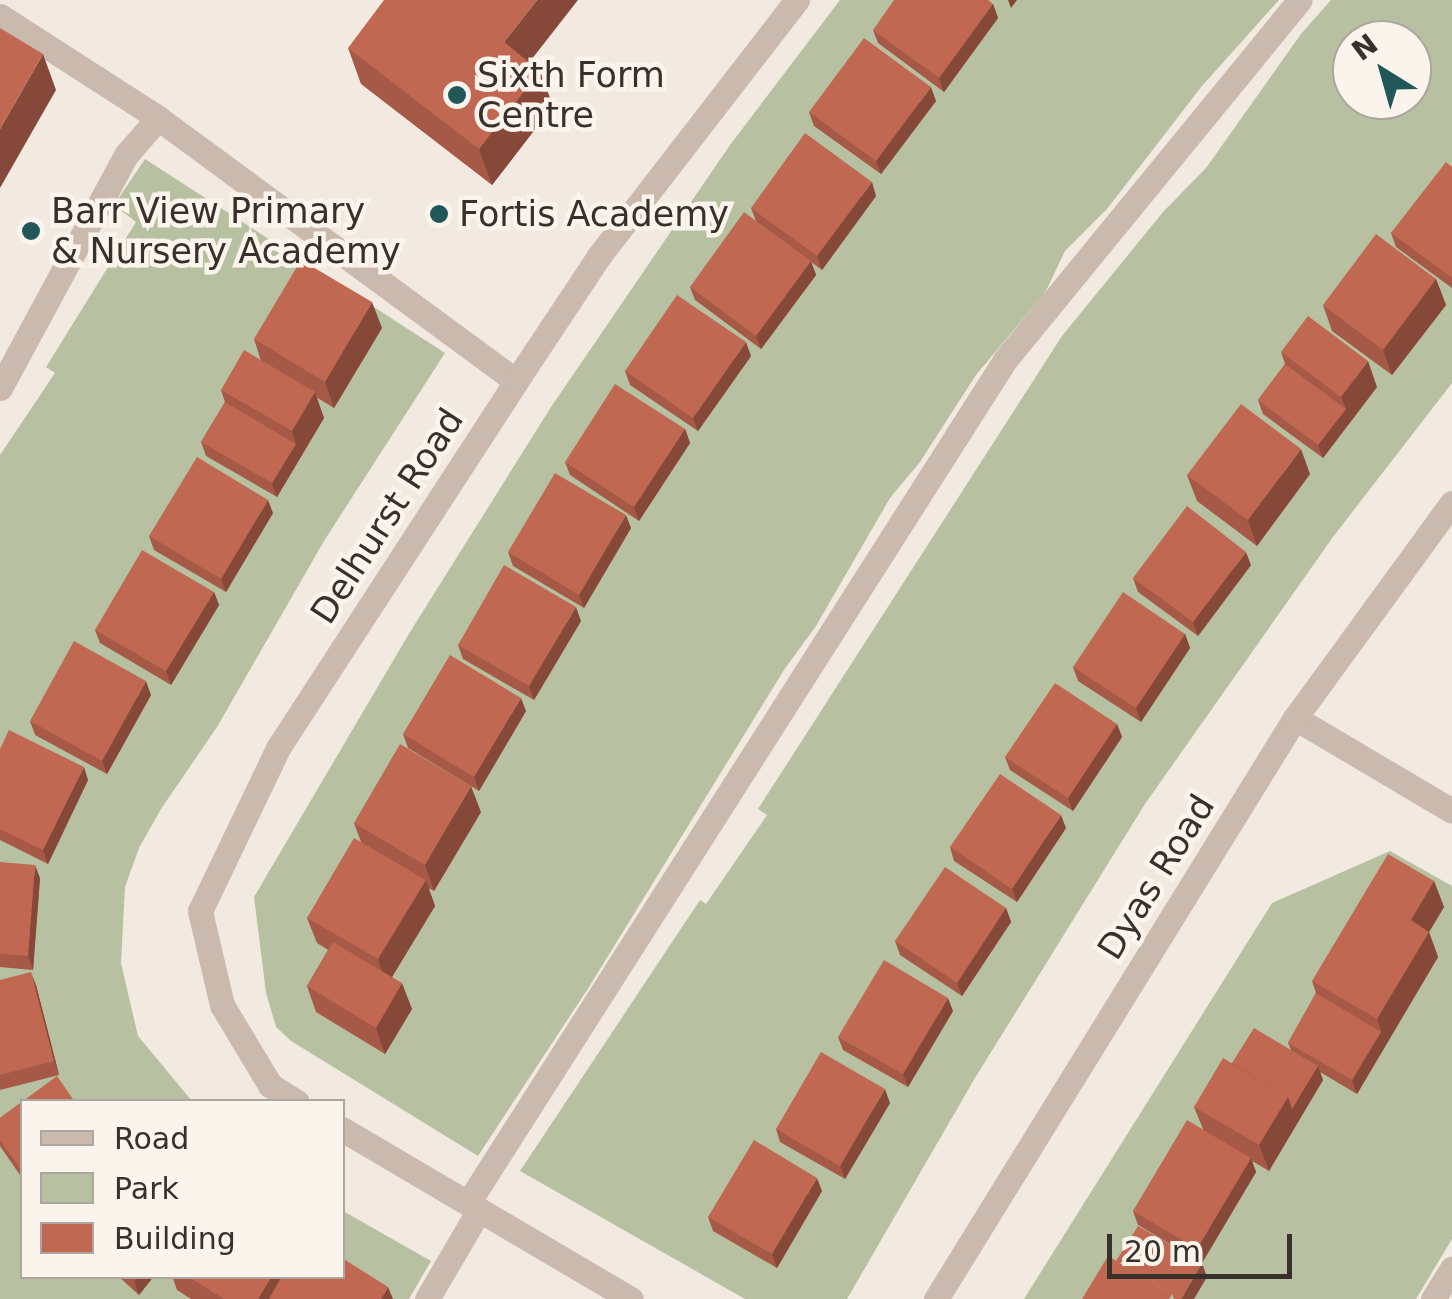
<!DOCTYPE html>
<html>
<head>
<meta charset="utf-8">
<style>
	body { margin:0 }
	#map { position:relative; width:1452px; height:1299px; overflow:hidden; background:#f2eae1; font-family:"DejaVu Sans",sans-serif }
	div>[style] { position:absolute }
	.green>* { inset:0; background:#b7c1a1 }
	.service>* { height:25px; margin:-12.5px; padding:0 12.5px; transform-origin:12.5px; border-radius:12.5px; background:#cab9ad }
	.minor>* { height:25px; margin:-12.5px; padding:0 12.5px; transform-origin:12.5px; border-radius:12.5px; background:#cab9ad }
	.tertiary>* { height:25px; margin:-12.5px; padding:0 12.5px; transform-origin:12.5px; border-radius:12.5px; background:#cab9ad }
	.wall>* { inset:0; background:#a55946 }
	.shaded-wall>* { inset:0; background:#864939 }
	.building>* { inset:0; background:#c06851 }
	.dots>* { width:28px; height:28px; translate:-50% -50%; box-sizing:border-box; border:5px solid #faf4ed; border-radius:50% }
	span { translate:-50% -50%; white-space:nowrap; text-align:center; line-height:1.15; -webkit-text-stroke:9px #faf4ed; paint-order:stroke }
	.poi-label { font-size:35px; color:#392f2b }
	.left { translate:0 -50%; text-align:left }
	.street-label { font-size:35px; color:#392f2b }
	.legend { position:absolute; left:20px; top:1099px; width:325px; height:180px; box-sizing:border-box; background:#faf4ed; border:2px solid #ada59f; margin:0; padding:12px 18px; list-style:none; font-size:30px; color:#392f2b }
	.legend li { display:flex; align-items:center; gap:20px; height:50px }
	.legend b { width:50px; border:2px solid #ada59f }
	.north { position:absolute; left:1332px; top:20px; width:100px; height:100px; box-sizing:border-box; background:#faf4ed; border:2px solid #ada59f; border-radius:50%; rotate:323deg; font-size:28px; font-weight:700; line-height:40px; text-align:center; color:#392f2b }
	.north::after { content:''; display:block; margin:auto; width:35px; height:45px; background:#225759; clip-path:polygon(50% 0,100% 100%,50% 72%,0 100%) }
	.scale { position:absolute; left:1107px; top:1234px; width:185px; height:45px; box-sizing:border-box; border:5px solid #392f2b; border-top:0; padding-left:12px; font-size:30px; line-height:35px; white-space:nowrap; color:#392f2b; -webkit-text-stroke:8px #faf4ed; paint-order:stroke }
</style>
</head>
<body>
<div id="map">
	<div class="green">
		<div style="clip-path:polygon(840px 0,1279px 0,1202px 86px,1107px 209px,1065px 251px,1045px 293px,976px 375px,920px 462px,890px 498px,816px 626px,784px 670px,589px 987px,478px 1156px,291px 1041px,276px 1027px,266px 993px,254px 897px,410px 632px,551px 407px,730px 145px)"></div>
		<div style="clip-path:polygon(evenodd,1331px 0,1452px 0,1452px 383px,1333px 537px,1145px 804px,975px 1078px,847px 1299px,745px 1299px,520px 1171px,700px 900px,706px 904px,767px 815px,758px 809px,1062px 336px,1163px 212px,1206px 168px,1301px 34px,1331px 0,1352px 40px,1412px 40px,1412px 100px,1352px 100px,1352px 40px)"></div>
		<div style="clip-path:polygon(145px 159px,445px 353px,324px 541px,217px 727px,161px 809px,139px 848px,125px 887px,121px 963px,138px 1036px,192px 1101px,22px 1102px,22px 1276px,342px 1276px,343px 1211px,431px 1261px,409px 1299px,0 1299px,0 455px,55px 373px,46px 367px,136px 222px,114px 205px)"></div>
		<div style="clip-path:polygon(1390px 851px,1452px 886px,1452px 1239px,1416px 1299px,1024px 1299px,1272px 903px)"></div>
	</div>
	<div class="service">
		<div style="left:0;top:16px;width:188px;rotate:32.8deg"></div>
		<div style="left:158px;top:118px;width:444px;rotate:36.3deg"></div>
		<div style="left:0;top:388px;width:265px;rotate:-61.6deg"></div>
		<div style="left:126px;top:155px;width:49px;rotate:-49.1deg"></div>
		<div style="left:468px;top:1203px;width:1000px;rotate:-57.5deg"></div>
		<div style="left:1005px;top:360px;width:465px;rotate:-50.7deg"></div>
		<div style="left:427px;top:1299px;width:103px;rotate:-59.7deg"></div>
		<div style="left:1433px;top:1299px;width:36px;rotate:-58deg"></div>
	</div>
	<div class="minor">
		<div style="left:1295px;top:718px;width:182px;rotate:30.6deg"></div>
		<div style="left:297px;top:1102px;width:32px;rotate:-148deg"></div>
		<div style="left:270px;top:1085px;width:93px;rotate:-121deg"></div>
		<div style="left:222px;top:1005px;width:97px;rotate:-103.2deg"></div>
		<div style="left:200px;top:911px;width:181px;rotate:-64.4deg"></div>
		<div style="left:278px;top:748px;width:437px;rotate:-57deg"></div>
		<div style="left:516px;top:381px;width:150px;rotate:-56.4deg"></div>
		<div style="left:599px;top:256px;width:324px;rotate:-52.3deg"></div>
		<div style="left:342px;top:1129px;width:335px;rotate:30.5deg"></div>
	</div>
	<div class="tertiary">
		<div style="left:936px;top:1299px;width:683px;rotate:-58.29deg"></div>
		<div style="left:1295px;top:718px;width:266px;rotate:-53.9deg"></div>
	</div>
	<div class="wall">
		<div style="clip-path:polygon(993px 4px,998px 18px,944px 92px,878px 43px,873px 30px)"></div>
		<div style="clip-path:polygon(348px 48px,530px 62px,553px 106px,492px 185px,361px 84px)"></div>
		<div style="clip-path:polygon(936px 101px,881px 174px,814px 126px,809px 112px)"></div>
		<div style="clip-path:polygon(1452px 167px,1452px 288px,1396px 247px,1391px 233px)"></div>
		<div style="clip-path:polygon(876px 196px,822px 270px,811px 262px,816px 275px,761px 349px,695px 300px,690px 287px,756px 221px,751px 208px)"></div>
		<div style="clip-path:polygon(1436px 279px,1446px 305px,1392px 375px,1332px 331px,1323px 305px)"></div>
		<div style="clip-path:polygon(382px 328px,334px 408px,316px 397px,324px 418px,277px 497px,206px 456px,201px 442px,225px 402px,221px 390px,261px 361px,254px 339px)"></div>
		<div style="clip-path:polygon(1281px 352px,1377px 387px,1323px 458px,1263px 414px,1258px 400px,1285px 364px)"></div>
		<div style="clip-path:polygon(751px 356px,698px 431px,630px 385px,625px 371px)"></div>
		<div style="clip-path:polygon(685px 429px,690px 443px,639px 521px,570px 475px,565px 462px)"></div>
		<div style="clip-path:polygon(1310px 474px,1257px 546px,1197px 501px,1187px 475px)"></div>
		<div style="clip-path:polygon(273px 513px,226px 592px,154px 550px,149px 536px)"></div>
		<div style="clip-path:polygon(631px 528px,584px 608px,513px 566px,508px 552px)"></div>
		<div style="clip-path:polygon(1251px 565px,1198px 636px,1138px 592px,1133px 578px)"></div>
		<div style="clip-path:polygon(214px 592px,219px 605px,171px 685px,100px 643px,95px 630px)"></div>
		<div style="clip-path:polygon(581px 621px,534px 700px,463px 659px,458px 645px)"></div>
		<div style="clip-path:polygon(1185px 634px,1190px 648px,1141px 722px,1078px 681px,1073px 667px)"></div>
		<div style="clip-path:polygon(151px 695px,107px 774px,35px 735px,30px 721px)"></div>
		<div style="clip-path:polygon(526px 711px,479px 791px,408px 748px,403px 734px)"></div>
		<div style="clip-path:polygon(1117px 724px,1122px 737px,1073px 811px,1010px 770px,1005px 757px)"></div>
		<div style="clip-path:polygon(0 749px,88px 780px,48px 864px,0 840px)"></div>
		<div style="clip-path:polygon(481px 812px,434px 891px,428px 888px,435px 906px,392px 977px,412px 1009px,385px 1054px,316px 1012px,307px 986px,328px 950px,317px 943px,307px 918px,361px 842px,354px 823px)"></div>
		<div style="clip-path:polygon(1066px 828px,1017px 902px,954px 861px,950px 847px)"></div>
		<div style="clip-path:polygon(0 862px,40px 878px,33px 970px,0 967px)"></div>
		<div style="clip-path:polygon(1434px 881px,1444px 907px,1429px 932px,1438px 957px,1357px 1094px,1320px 1072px,1323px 1080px,1269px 1171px,1252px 1161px,1256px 1172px,1202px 1263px,1138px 1225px,1133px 1211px,1203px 1129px,1194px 1107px,1232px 1063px,1291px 1050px,1288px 1043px,1316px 993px,1312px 981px)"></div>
		<div style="clip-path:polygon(1006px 908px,1011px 922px,962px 996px,900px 955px,895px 941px)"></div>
		<div style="clip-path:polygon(0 980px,36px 985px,59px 1075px,0 1090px)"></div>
		<div style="clip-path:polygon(953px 1011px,908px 1087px,843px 1050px,838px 1037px)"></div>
		<div style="clip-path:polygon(22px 1102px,22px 1178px,0 1146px,0 1118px)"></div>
		<div style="clip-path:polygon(890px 1103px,845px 1179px,780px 1142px,776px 1129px)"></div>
		<div style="clip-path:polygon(822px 1191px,777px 1268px,713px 1231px,708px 1217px)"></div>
		<div style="clip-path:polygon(118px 1276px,154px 1276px,139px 1295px)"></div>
		<div style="clip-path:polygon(172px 1276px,342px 1276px,393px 1299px,191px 1299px,177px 1290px)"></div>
	</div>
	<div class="shaded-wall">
		<div style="clip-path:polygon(537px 0,578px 0,517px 78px,504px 42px)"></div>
		<div style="clip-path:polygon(1008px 0,1017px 0,1011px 8px)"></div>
		<div style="clip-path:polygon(993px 4px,998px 18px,944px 92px,939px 78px)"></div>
		<div style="clip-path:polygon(43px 54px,56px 90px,0 188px,0 129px)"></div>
		<div style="clip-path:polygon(540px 71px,553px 106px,492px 185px,479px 149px)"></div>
		<div style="clip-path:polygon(931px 87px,936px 101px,881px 174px,876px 161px)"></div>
		<div style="clip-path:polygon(872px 182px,876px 196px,822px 270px,817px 256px)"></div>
		<div style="clip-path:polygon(811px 261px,816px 275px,761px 349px,756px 336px)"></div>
		<div style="clip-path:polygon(1436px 279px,1446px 305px,1392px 375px,1383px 350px)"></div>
		<div style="clip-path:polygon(372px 302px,382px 328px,334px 408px,325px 382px)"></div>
		<div style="clip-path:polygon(746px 342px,751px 356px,698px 431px,693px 418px)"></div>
		<div style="clip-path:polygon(1368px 361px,1377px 387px,1323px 458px,1318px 445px,1346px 409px,1341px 397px)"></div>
		<div style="clip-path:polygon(315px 392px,324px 418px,277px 497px,272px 483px,296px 444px,292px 431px)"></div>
		<div style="clip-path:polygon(685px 429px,690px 443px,639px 521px,634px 507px)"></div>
		<div style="clip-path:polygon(1301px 449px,1310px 474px,1257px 546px,1248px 520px)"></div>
		<div style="clip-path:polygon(268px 500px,273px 513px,226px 592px,221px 579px)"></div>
		<div style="clip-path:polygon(626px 515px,631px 528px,584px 608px,579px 595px)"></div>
		<div style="clip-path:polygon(1246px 552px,1251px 565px,1198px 636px,1193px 622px)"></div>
		<div style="clip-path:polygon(214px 592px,219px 605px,171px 685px,166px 671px)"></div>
		<div style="clip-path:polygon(576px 607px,581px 621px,534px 700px,529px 686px)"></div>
		<div style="clip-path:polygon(1185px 634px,1190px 648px,1141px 722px,1136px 708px)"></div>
		<div style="clip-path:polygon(146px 681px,151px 695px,107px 774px,102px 761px)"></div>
		<div style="clip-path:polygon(521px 698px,526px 711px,479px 791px,474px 777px)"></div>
		<div style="clip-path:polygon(1117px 724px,1122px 737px,1073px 811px,1068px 798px)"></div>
		<div style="clip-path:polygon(84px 767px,88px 780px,48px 864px,43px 850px)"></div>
		<div style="clip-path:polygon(471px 786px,481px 812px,434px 891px,425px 865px)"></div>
		<div style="clip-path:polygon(1061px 815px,1066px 828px,1017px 902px,1012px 889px)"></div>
		<div style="clip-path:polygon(35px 865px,40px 878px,33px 970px,28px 956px)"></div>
		<div style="clip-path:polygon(426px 880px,435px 906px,387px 985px,378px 959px)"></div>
		<div style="clip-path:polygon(1434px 881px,1444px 907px,1429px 932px,1438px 957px,1386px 1045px,1377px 1019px,1411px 920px)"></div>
		<div style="clip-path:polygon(1006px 908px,1011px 922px,962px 996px,957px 983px)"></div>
		<div style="clip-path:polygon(31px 972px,36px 985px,59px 1075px,54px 1061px)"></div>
		<div style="clip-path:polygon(402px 983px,412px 1009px,385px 1054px,376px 1028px)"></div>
		<div style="clip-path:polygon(948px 998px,953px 1011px,908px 1087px,903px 1074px)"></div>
		<div style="clip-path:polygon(1381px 1032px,1386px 1045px,1357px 1094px,1352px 1080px)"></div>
		<div style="clip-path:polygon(1318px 1066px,1323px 1080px,1269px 1171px,1259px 1145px,1288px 1097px)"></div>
		<div style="clip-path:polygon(885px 1089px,890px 1103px,845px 1179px,840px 1166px)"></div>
		<div style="clip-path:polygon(1251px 1158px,1256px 1172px,1202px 1263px,1197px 1249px)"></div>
		<div style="clip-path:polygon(817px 1178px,822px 1191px,777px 1268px,772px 1254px)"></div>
		<div style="clip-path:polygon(1202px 1263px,1207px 1277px,1194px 1299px,1181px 1299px)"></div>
		<div style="clip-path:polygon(138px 1276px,154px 1276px,139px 1295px,134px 1281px)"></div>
		<div style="clip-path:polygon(272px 1276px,297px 1276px,284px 1299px,258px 1299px)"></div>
		<div style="clip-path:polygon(388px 1287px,393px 1299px,381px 1299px)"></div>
	</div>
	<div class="building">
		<div style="clip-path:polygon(384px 0,537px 0,504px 42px,540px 71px,479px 149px,348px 48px)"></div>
		<div style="clip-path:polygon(894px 0,988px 0,993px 4px,939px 78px,873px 30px)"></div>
		<div style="clip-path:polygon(0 28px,43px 54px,0 129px)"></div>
		<div style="clip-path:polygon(864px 38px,931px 87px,876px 161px,809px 112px)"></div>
		<div style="clip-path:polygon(805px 133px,872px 182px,817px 256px,751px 208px)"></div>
		<div style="clip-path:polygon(1446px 162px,1452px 167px,1452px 278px,1391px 233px)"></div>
		<div style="clip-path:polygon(744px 212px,811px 261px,756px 336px,690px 287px)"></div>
		<div style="clip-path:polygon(1376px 234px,1436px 279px,1383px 350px,1323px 305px)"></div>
		<div style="clip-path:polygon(301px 260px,372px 302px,325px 382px,254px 339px)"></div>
		<div style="clip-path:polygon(677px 295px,746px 342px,693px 418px,625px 371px)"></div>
		<div style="clip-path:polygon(1308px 316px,1368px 361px,1341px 397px,1281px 352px)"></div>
		<div style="clip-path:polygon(244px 350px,315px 392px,292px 431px,221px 390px)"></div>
		<div style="clip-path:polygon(1285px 364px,1346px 409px,1318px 445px,1258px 400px)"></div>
		<div style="clip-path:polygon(615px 384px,685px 429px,634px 507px,565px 462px)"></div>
		<div style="clip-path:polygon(225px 402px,296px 444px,272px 483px,201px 442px)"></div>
		<div style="clip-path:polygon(1241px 404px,1301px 449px,1248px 520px,1187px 475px)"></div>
		<div style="clip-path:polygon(197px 457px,268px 500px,221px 579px,149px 536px)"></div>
		<div style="clip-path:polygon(555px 473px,626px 515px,579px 595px,508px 552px)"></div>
		<div style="clip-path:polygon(1187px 506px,1246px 552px,1193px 622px,1133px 578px)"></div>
		<div style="clip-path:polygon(142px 550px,214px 592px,166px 671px,95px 630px)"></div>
		<div style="clip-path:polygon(504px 565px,576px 607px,529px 686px,458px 645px)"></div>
		<div style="clip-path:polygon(1123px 592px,1185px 634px,1136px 708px,1073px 667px)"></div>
		<div style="clip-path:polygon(74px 641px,146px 681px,102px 761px,30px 721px)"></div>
		<div style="clip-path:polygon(450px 655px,521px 698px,474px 777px,403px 734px)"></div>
		<div style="clip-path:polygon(1055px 683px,1117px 724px,1068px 798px,1005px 757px)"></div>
		<div style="clip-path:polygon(9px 730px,84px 767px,43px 850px,0 829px,0 749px)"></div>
		<div style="clip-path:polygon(400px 744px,471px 786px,425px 865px,354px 823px)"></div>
		<div style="clip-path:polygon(1000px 774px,1061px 815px,1012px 889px,950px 847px)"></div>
		<div style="clip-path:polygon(354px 838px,426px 880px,378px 959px,307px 918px)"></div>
		<div style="clip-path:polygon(1388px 854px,1434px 881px,1411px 920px,1429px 932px,1377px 1019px,1312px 981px)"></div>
		<div style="clip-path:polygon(0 862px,35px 865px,28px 956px,0 954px)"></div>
		<div style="clip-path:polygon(945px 867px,1006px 908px,957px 983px,895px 941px)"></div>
		<div style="clip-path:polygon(333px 942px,402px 983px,376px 1028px,307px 986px)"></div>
		<div style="clip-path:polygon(884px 960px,948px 998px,903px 1074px,838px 1037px)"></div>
		<div style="clip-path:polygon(31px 972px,54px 1061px,0 1075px,0 980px)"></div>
		<div style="clip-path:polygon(1316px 993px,1381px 1032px,1352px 1080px,1288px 1043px)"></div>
		<div style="clip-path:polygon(1254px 1028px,1318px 1066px,1292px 1109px,1288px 1097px,1232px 1063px)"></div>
		<div style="clip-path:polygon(821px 1052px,885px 1089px,840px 1166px,776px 1129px)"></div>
		<div style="clip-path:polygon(1223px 1058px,1288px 1097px,1259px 1145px,1194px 1107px)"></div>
		<div style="clip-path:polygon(57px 1076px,75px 1102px,22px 1102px,22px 1171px,0 1140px,0 1118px)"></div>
		<div style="clip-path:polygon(1187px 1120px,1251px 1158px,1197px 1249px,1133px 1211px)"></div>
		<div style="clip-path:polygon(754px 1140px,817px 1178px,772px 1254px,708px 1217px)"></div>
		<div style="clip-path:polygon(1138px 1226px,1202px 1263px,1181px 1299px,1174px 1299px,1172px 1294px,1116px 1261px)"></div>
		<div style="clip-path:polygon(1108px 1256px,1172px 1294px,1169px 1299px,1082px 1299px)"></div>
		<div style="clip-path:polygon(342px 1258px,388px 1287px,381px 1299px,269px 1299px,282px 1276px,342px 1276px)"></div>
		<div style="clip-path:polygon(187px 1276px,272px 1276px,258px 1299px,224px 1299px)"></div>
	</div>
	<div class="dots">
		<div style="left:457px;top:95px;background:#225759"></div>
		<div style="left:439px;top:214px;background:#225759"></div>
		<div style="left:31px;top:231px;background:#225759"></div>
	</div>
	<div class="poi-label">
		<span class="left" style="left:477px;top:95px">Sixth Form<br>Centre</span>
		<span class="left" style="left:51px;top:231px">Barr View Primary<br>&amp; Nursery Academy</span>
		<span class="left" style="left:459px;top:214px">Fortis Academy</span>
	</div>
	<div class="street-label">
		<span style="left:387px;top:516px;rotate:-57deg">Delhurst Road</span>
		<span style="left:1156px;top:877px;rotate:-58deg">Dyas Road</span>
	</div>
	<ul class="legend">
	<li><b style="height:12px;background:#cab9ad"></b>Road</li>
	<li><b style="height:28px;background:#b7c1a1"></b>Park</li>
	<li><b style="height:28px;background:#c06851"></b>Building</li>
	</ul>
	<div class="north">N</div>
	<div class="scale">20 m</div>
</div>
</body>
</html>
